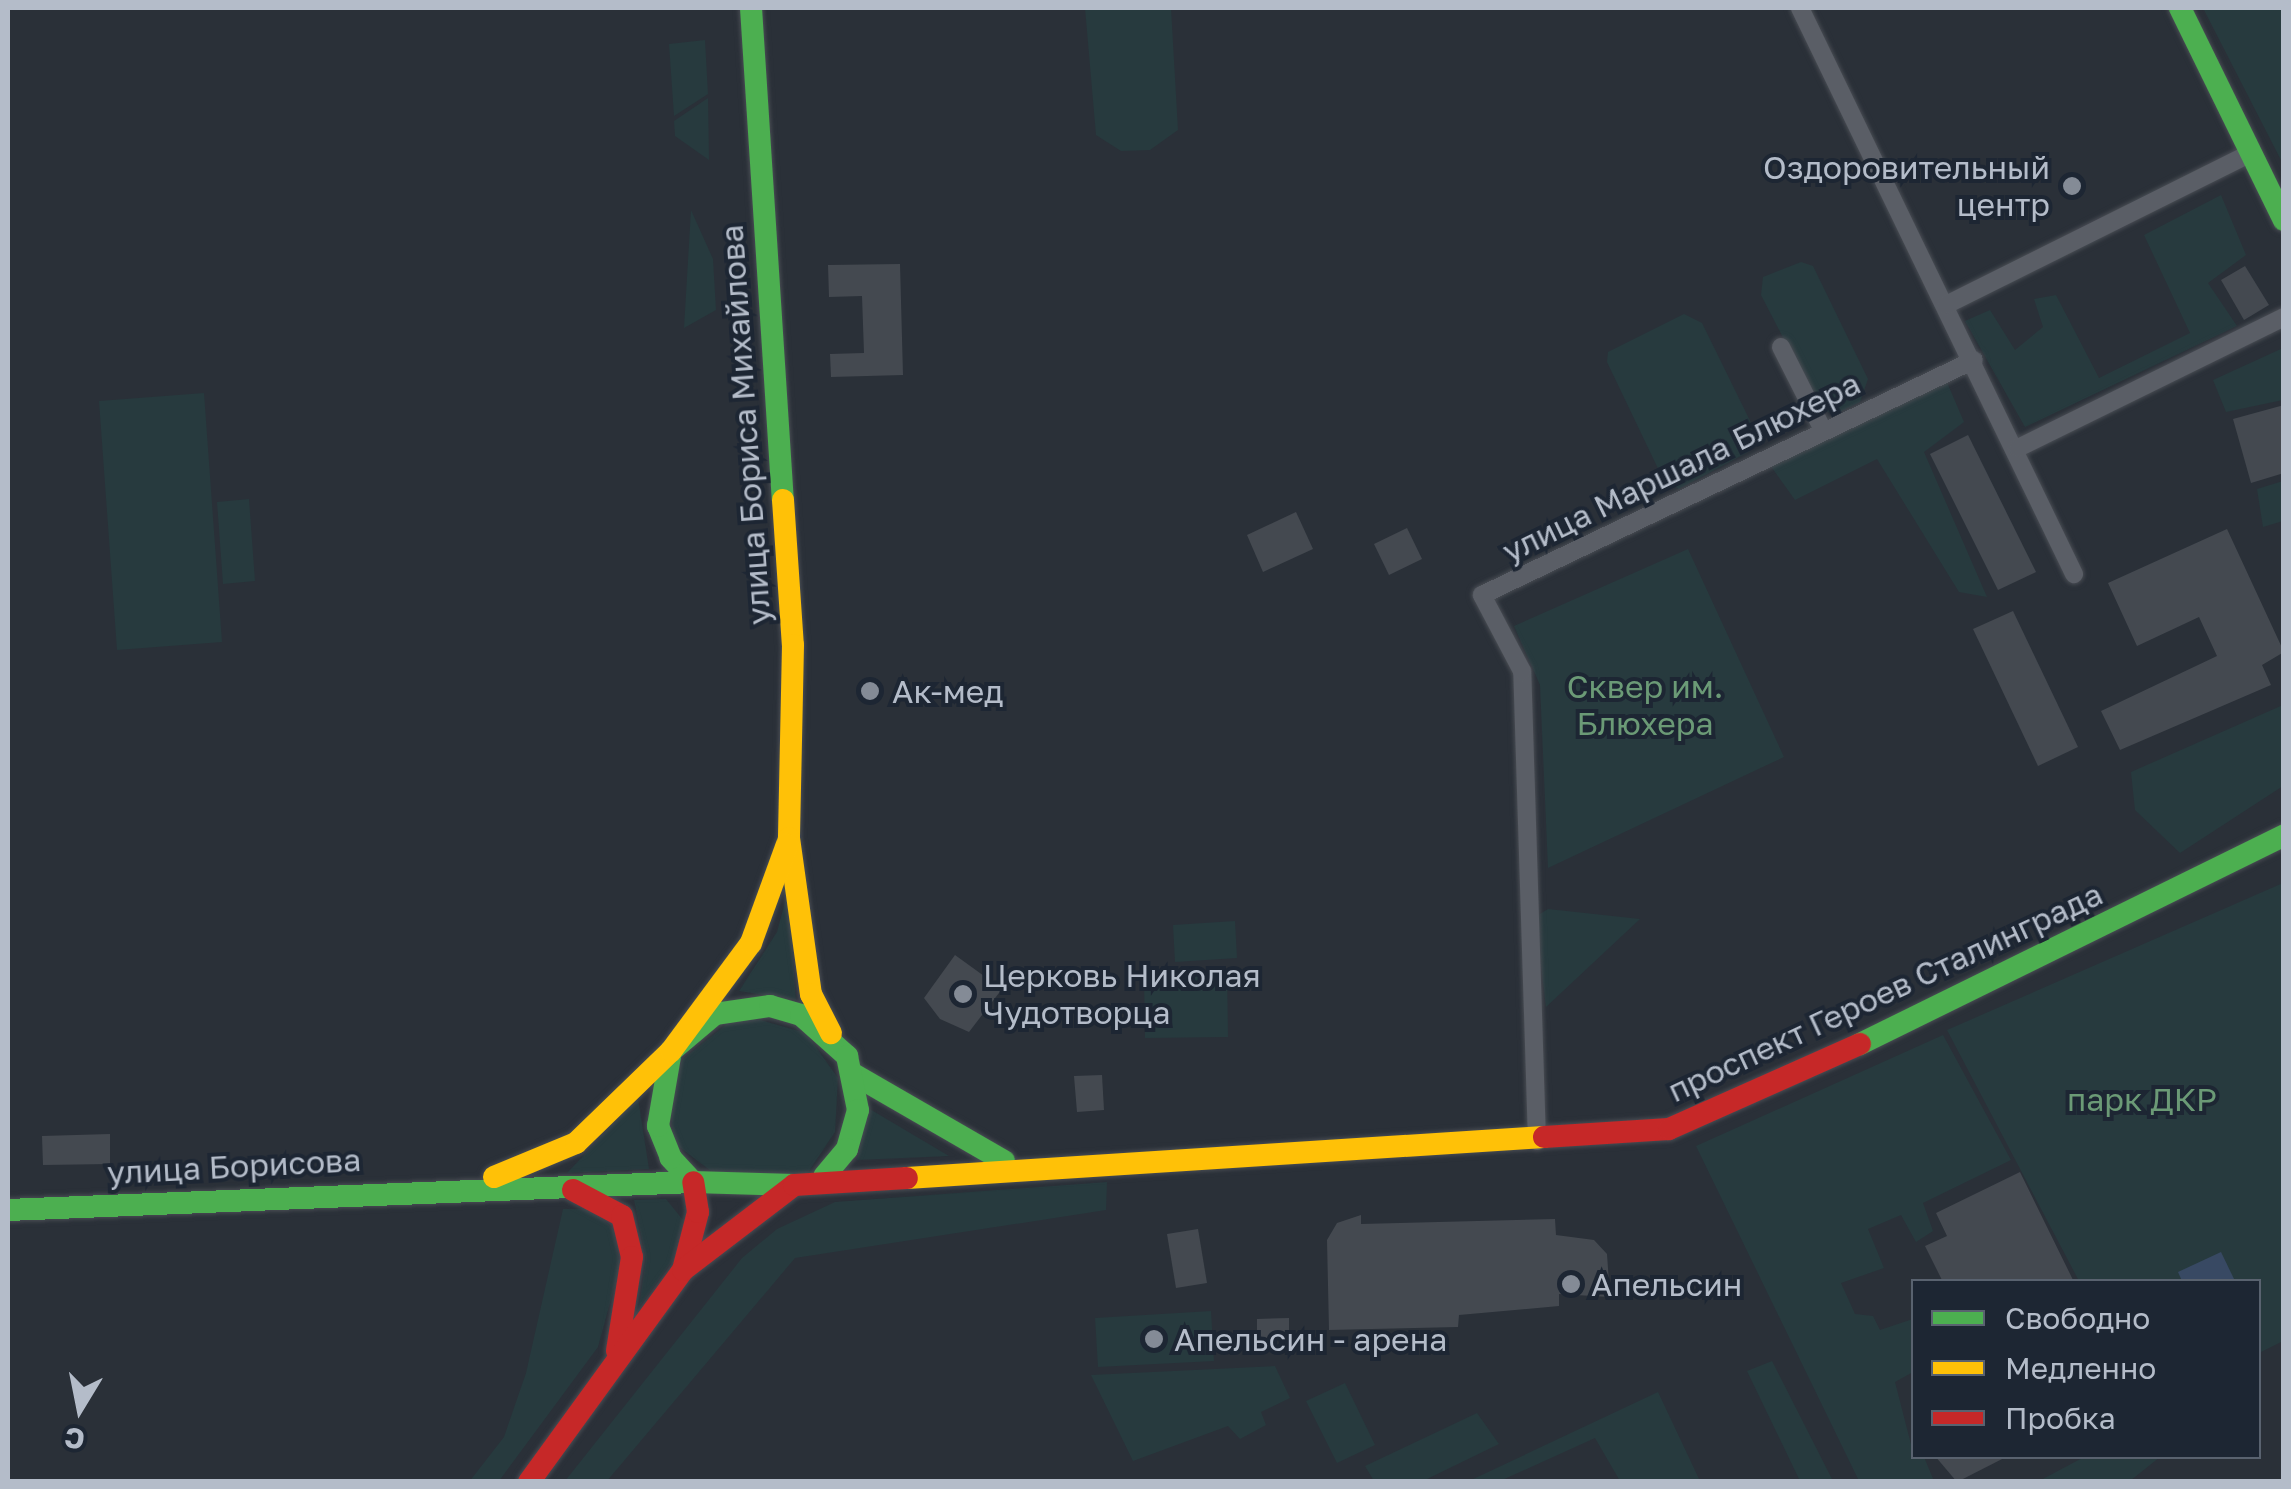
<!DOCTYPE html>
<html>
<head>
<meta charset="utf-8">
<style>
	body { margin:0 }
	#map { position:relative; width:2291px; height:1489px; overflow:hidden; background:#2a3038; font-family:"Golos Text",sans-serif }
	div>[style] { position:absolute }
	.green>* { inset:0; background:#273a3e }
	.water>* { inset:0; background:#384963 }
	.building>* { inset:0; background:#444950 }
	.roads { filter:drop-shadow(0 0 2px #484c53) drop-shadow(0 0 2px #484c53) }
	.street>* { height:18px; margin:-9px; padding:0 9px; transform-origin:9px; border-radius:9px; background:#5a5e66 }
	.fast>* { height:22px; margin:-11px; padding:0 11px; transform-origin:11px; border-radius:11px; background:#4caf50 }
	.slow>* { height:22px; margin:-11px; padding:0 11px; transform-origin:11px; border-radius:11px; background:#ffc107 }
	.jam>* { height:22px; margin:-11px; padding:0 11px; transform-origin:11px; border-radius:11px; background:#c62828 }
	.dots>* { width:28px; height:28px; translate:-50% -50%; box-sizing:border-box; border:5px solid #1d2633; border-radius:50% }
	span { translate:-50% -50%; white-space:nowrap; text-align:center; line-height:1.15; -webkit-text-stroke:8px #1d2633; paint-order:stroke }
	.poi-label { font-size:32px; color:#b4bcc9 }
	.right { translate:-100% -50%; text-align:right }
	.left { translate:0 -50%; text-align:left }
	.street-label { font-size:32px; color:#b4bcc9 }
	.park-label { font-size:32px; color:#6b9a76 }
	.frame { position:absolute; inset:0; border:10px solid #b4bcc9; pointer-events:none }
	.legend { position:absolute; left:1911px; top:1279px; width:350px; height:180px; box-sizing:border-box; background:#1d2633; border:2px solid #59626f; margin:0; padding:12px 18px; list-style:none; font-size:30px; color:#b4bcc9 }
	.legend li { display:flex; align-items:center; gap:20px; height:50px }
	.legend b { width:50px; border:2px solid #59626f }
	.north { position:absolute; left:30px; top:1359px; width:100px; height:100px; -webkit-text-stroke:8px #1d2633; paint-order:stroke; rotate:190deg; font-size:28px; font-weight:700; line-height:40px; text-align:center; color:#b4bcc9 }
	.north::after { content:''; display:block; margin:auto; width:35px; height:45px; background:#b4bcc9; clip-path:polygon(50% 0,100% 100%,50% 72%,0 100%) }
</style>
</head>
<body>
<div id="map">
	<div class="green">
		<div style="clip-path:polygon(1085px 8px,1171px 8px,1178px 130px,1150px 150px,1121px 151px,1096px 135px)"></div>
		<div style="clip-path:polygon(2203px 8px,2283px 8px,2283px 164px)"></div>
		<div style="clip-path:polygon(705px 40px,708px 94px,674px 116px,669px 44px)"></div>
		<div style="clip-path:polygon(708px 98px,709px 160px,675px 136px,674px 121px)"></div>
		<div style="clip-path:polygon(2221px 195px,2246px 255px,2208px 283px,2237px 326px,2025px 427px,1965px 321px,1990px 310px,2015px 350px,2043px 327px,2034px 299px,2056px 295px,2099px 378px,2190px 333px,2144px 235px)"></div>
		<div style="clip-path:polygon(691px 210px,713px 259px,716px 310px,684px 328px)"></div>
		<div style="clip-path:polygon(1801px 262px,1813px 266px,1868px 379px,1860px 402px,1834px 415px,1819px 407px,1761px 295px,1763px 277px)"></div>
		<div style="clip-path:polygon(1684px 314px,1702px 323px,1757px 435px,1750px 451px,1679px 489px,1664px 481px,1607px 362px,1608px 352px)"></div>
		<div style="clip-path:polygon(2283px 348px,2283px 400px,2226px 412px,2213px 380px)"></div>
		<div style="clip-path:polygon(1946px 380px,1964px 422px,1924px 452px,1987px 597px,1959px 592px,1877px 459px,1795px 500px,1770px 465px)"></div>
		<div style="clip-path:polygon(204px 393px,222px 642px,117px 650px,99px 401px)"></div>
		<div style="clip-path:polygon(2283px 481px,2283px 521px,2263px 527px,2257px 489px)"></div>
		<div style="clip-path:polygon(249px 499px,255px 581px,223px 584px,217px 502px)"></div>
		<div style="clip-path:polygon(1688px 549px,1784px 757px,1548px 868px,1540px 685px,1514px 626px)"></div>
		<div style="clip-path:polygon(2283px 705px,2283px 786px,2180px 853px,2135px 810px,2131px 772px)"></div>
		<div style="clip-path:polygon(2283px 883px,2283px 1341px,2259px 1353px,2258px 1282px,2079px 1281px,1947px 1030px)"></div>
		<div style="clip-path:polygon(788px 891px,796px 1000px,739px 991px,777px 932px)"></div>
		<div style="clip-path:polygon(1548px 909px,1640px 919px,1546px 1007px,1535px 917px)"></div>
		<div style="clip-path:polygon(1235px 921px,1237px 958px,1175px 962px,1173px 925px)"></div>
		<div style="clip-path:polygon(1227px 971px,1228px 1037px,1145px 1038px,1144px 972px)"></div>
		<div style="clip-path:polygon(753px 1018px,806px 1033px,838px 1078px,835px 1132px,807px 1174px,715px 1174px,674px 1143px,669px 1091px,683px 1059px,727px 1024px)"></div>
		<div style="clip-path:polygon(1943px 1035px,2011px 1160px,1923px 1203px,1933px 1231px,1916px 1242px,1901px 1215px,1868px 1229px,1884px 1268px,1841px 1283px,1855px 1314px,1873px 1316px,1880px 1330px,1913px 1319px,1913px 1372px,1895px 1382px,1914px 1456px,1924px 1457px,1934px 1481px,1859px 1481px,1696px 1146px)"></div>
		<div style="clip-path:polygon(638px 1098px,649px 1169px,567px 1173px)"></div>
		<div style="clip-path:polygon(868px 1108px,949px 1156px,857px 1160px)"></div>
		<div style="clip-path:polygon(1107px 1182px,1106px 1210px,795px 1258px,607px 1481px,565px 1481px,742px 1258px,777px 1229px,835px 1202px)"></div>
		<div style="clip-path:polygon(666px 1199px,683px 1220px,672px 1261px,639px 1307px,646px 1259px,634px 1200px)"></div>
		<div style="clip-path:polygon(563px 1209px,591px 1209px,613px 1229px,620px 1266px,598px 1347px,499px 1481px,469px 1482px,504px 1437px,526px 1373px)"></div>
		<div style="clip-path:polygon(1211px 1311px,1214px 1361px,1098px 1367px,1095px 1318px)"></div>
		<div style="clip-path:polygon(1772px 1361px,1833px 1481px,1800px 1481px,1747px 1371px)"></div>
		<div style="clip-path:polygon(1275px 1366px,1290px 1398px,1261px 1412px,1266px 1425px,1240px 1439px,1228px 1426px,1133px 1461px,1091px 1375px)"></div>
		<div style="clip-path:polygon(1345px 1383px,1375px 1445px,1337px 1463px,1306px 1401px)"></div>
		<div style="clip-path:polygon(1658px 1392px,1700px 1481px,1620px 1481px,1595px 1438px,1500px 1481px,1469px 1481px)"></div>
		<div style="clip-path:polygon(1477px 1413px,1499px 1444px,1423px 1481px,1374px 1481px,1365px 1466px)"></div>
		<div style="clip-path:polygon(2086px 1456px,2160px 1456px,2160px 1457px,2130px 1481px,2039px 1481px)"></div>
	</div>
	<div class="water">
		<div style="clip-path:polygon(2221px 1252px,2235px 1281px,2182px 1281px,2178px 1272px)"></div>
	</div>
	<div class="building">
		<div style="clip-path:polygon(900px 264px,903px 375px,831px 377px,830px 354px,864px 353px,862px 296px,829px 297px,828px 265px)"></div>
		<div style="clip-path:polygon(2245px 266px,2269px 305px,2244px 320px,2221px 280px)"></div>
		<div style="clip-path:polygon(2284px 405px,2284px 473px,2251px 483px,2233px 419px)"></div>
		<div style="clip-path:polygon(1968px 435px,2036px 572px,1998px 590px,1930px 454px)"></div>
		<div style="clip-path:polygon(1296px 512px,1313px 549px,1263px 572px,1247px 535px)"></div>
		<div style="clip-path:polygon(1407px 528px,1422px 559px,1389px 575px,1374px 544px)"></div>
		<div style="clip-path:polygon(2227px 529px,2284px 652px,2262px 665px,2271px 685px,2120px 750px,2101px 711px,2217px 656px,2199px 617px,2137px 646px,2108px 583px)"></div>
		<div style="clip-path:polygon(2013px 611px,2078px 747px,2038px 766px,1973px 629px)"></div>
		<div style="clip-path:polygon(955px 955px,1002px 989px,969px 1032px,940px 1019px,924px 998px)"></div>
		<div style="clip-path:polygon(1102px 1075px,1104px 1110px,1077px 1112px,1074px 1076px)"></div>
		<div style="clip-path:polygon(110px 1134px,110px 1164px,43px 1165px,42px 1136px)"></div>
		<div style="clip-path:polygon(2020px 1172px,2074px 1282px,1943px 1282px,1925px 1246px,1947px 1236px,1936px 1213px)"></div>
		<div style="clip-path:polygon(1361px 1215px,1361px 1224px,1555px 1219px,1556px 1235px,1594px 1240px,1607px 1254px,1610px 1297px,1559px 1294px,1559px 1306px,1459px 1315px,1458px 1327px,1329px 1330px,1327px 1240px,1337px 1223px)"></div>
		<div style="clip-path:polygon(1198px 1229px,1207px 1283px,1176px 1288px,1167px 1234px)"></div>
		<div style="clip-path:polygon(1289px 1318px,1289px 1338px,1257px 1339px,1257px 1319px)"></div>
		<div style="clip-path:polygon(1935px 1456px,2008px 1456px,1957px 1482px)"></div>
	</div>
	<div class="roads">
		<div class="street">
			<div style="left:1800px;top:8px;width:629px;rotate:64.17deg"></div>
			<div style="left:1946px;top:305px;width:341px;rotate:-26.5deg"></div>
			<div style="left:1781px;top:347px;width:93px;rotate:63.2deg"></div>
			<div style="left:2018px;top:448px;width:297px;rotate:-26.2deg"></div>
			<div style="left:1537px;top:1141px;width:470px;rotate:-91.8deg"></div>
			<div style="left:1522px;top:671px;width:86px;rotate:-117.8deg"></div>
			<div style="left:1482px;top:595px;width:545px;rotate:-25.53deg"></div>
		</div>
		<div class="fast">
			<div style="left:751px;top:8px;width:493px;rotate:86.3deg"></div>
			<div style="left:2180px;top:8px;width:236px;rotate:63.9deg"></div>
			<div style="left:1860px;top:1044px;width:473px;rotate:-26.2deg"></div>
			<div style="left:855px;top:1075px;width:172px;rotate:30deg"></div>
			<div style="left:794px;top:1185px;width:101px;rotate:-178.3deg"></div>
			<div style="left:693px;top:1182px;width:33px;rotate:-133deg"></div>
			<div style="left:671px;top:1158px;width:35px;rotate:-112deg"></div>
			<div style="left:658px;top:1126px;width:76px;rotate:-80.2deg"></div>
			<div style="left:671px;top:1051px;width:57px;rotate:-40.1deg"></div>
			<div style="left:715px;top:1014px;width:56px;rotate:-8.3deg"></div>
			<div style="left:770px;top:1006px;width:32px;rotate:16deg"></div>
			<div style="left:801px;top:1015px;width:62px;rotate:41.7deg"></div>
			<div style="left:847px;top:1056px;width:55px;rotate:78.5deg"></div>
			<div style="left:858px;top:1110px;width:41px;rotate:105.8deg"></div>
			<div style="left:847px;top:1149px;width:35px;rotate:130deg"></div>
			<div style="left:8px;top:1210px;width:686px;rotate:-2.34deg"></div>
		</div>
		<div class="slow">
			<div style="left:783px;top:500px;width:145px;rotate:86.1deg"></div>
			<div style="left:793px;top:645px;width:193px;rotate:91.2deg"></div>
			<div style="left:789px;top:838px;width:158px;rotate:82deg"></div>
			<div style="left:811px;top:994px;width:44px;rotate:62.9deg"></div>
			<div style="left:494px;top:1177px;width:89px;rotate:-22.5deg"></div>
			<div style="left:576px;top:1143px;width:132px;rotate:-44.1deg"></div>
			<div style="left:671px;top:1051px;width:134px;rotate:-53.5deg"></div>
			<div style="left:751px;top:943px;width:105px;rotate:-70deg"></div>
			<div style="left:907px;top:1178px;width:638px;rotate:-3.68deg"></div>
		</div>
		<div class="jam">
			<div style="left:1544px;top:1137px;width:125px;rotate:-3.7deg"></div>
			<div style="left:1669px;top:1129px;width:209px;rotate:-24deg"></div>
			<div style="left:573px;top:1190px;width:55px;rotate:28deg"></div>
			<div style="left:622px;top:1216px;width:42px;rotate:76.3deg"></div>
			<div style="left:632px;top:1257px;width:95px;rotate:99.1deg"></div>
			<div style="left:683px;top:1270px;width:60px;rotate:-75.5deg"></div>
			<div style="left:698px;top:1212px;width:30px;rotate:-99deg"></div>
			<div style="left:529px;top:1482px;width:262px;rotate:-54deg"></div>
			<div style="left:683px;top:1270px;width:140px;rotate:-37.4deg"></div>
			<div style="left:794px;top:1185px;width:113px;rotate:-3.5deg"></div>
		</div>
	</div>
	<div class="dots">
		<div style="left:2072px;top:186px;background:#848b96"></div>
		<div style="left:870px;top:691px;background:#848b96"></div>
		<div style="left:963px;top:994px;background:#848b96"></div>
		<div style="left:1571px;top:1284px;background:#848b96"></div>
		<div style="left:1154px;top:1339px;background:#848b96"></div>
	</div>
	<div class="poi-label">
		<span class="right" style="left:2050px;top:186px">Оздоровительный<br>центр</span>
		<span class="left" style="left:892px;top:691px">Ак-мед</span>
		<span class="left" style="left:983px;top:994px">Церковь Николая<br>Чудотворца</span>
		<span class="left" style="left:1591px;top:1284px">Апельсин</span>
		<span class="left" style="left:1174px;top:1339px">Апельсин - арена</span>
	</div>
	<div class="street-label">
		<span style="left:745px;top:425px;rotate:-94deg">улица Бориса Михайлова</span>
		<span style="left:1681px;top:467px;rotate:-26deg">улица Маршала Блюхера</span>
		<span style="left:1885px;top:992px;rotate:-25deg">проспект Героев Сталинграда</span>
		<span style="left:234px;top:1166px;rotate:-3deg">улица Борисова</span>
	</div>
	<div class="park-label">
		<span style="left:1645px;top:705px">Сквер им.<br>Блюхера</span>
		<span style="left:2142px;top:1099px">парк ДКР</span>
	</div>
	<div class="frame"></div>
	<ul class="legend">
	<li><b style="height:12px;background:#4caf50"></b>Свободно</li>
	<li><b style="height:12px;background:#ffc107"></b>Медленно</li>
	<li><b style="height:12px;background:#c62828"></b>Пробка</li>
	</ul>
	<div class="north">С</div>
</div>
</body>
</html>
